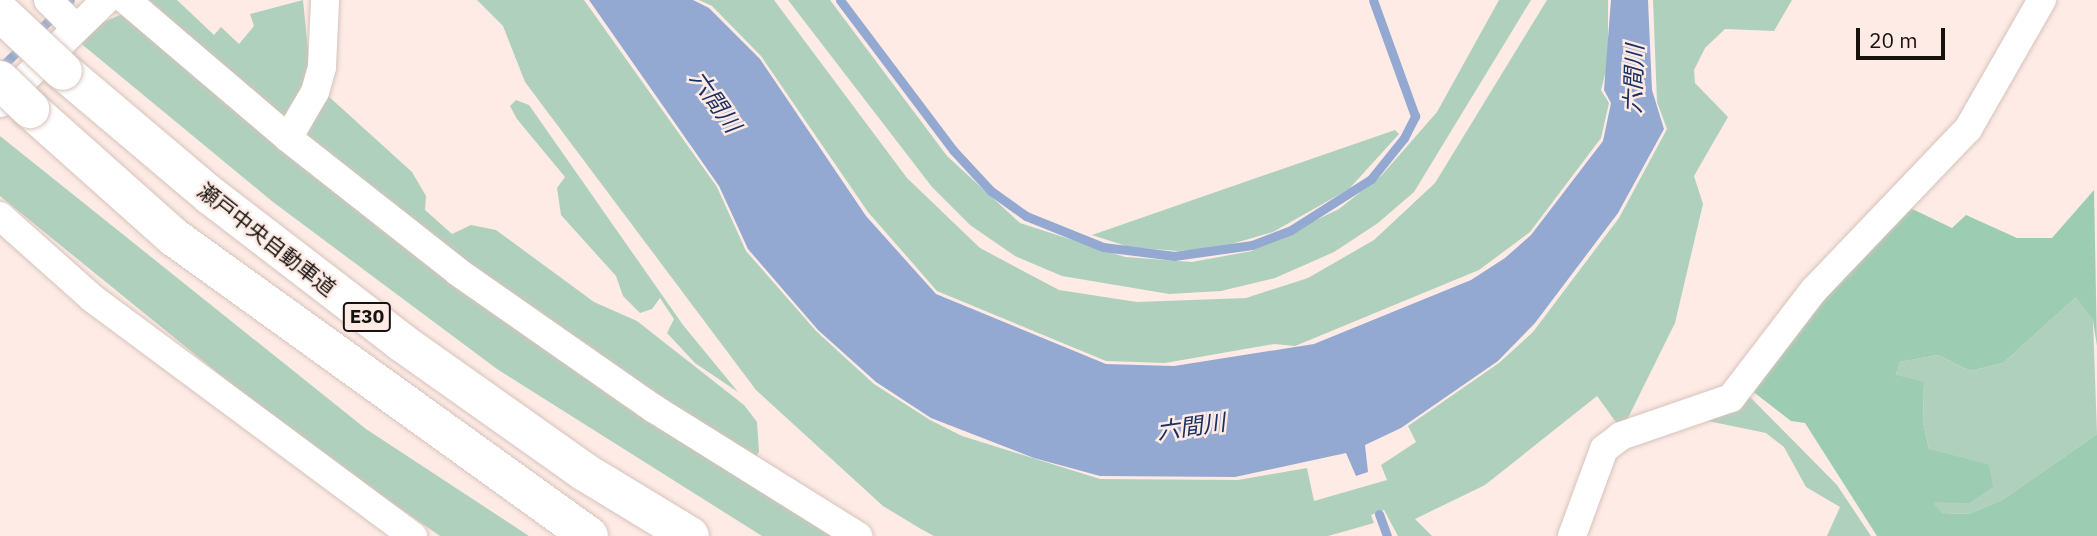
<!DOCTYPE html>
<html>
<head>
<meta charset="utf-8">
<style>
	body { margin:0 }
	#map { position:relative; width:2097px; height:536px; overflow:hidden; background:#feebe5; font-family:"IBM Plex Sans","Noto Sans JP",sans-serif }
	div>[style] { position:absolute }
	.green>* { inset:0; background:#afd0bd }
	.forest>* { inset:0; background:#9cccb1 }
	.water>* { inset:0; background:#94a9d1 }
	.stream>* { height:9px; margin:-4.5px; padding:0 4.5px; transform-origin:4.5px; border-radius:4.5px; background:#94a9d1 }
	.roads { filter:drop-shadow(0 0 2px #d5c3bc) drop-shadow(0 0 2px #d5c3bc) }
	.minor>* { height:28px; margin:-14px; padding:0 14px; transform-origin:14px; border-radius:14px; background:#fff }
	.motorway>* { height:38px; margin:-19px; padding:0 19px; transform-origin:19px; border-radius:19px; background:#fff }
	.bridges { filter:drop-shadow(0 0 2px #d5c3bc) drop-shadow(0 0 2px #d5c3bc) }
	.motorway-bridge>* { height:38px; margin:-19px; padding:0 19px; transform-origin:19px; border-radius:19px; background:#fff }
	span { translate:-50% -50%; white-space:nowrap; text-align:center; line-height:1.15; -webkit-text-stroke:5px #feebe5; paint-order:stroke }
	.shield-label span { padding:2px 5px; background:#feebe5; border:2px solid; border-radius:5px; -webkit-text-stroke-width:0 }
	.shield-label { font-size:19px; color:#18120f; font-weight:700 }
	.street-label { font-size:21px; color:#18120f }
	.water-label { font-size:23px; color:#1a3063; font-style:italic }
	.scale { position:absolute; left:1856px; top:28px; width:89px; height:32px; box-sizing:border-box; border:4px solid #18120f; border-top:0; padding-left:9px; font-size:21px; line-height:24px; white-space:nowrap; color:#18120f; -webkit-text-stroke:5px #feebe5; paint-order:stroke }
</style>
</head>
<body>
<div id="map">
	<div class="green">
		<div style="clip-path:polygon(149px 0,177px 0,214px 35px,221px 27px,239px 44px,254px 26px,250px 14px,303px 0,309px 60px,299px 100px,283px 119px)"></div>
		<div style="clip-path:polygon(477px 0,584px 0,717px 187px,746px 251px,816px 331px,874px 384px,930px 420px,962px 436px,1100px 479px,1238px 480px,1307px 468px,1314px 501px,1387px 480px,1381px 465px,1416px 442px,1408px 426px,1499px 363px,1533px 332px,1619px 218px,1667px 129px,1657px 102px,1653px 0,1792px 0,1774px 31px,1725px 29px,1705px 48px,1694px 70px,1695px 83px,1728px 117px,1694px 176px,1703px 204px,1675px 323px,1625px 424px,1618px 425px,1597px 396px,1485px 485px,1415px 519px,1432px 536px,1398px 536px,1384px 510px,1371px 515px,1374px 523px,1328px 536px,934px 536px,921px 529px,883px 506px,756px 390px,525px 82px,503px 26px)"></div>
		<div style="clip-path:polygon(699px 0,774px 0,907px 178px,980px 248px,1059px 290px,1137px 302px,1246px 298px,1308px 278px,1374px 240px,1435px 183px,1547px 0,1608px 0,1608px 63px,1601px 90px,1609px 103px,1601px 138px,1530px 232px,1479px 270px,1295px 346px,1274px 344px,1165px 363px,1106px 361px,937px 291px,868px 212px,761px 56px,712px 6px)"></div>
		<div style="clip-path:polygon(788px 0,830px 0,947px 156px,1020px 223px,1125px 257px,1192px 262px,1252px 251px,1339px 209px,1381px 176px,1437px 112px,1499px 0,1531px 0,1414px 192px,1378px 223px,1334px 252px,1275px 278px,1221px 291px,1169px 294px,1062px 276px,1015px 256px,970px 225px,932px 187px)"></div>
		<div style="clip-path:polygon(127px 12px,837px 536px,762px 536px,497px 369px,273px 202px,78px 41px,94px 26px)"></div>
		<div style="clip-path:polygon(326px 94px,412px 172px,426px 196px,425px 210px,452px 234px,471px 225px,496px 230px,594px 302px,637px 321px,744px 405px,757px 422px,759px 452px,755px 457px,741px 452px,457px 257px,307px 136px)"></div>
		<div style="clip-path:polygon(516px 100px,529px 105px,683px 325px,738px 392px,695px 363px,667px 333px,674px 319px,660px 298px,652px 309px,640px 313px,623px 296px,616px 276px,561px 215px,557px 188px,565px 177px,517px 119px,510px 106px)"></div>
		<div style="clip-path:polygon(1395px 130px,1399px 134px,1349px 189px,1273px 232px,1218px 248px,1178px 251px,1129px 247px,1092px 235px)"></div>
		<div style="clip-path:polygon(0 136px,366px 429px,529px 536px,440px 536px,294px 435px,0 196px)"></div>
		<div style="clip-path:polygon(2077px 296px,2093px 320px,2097px 434px,2002px 500px,1969px 514px,1943px 513px,1931px 502px,1954px 457px,1929px 449px,1923px 422px,1924px 383px,1896px 376px,1898px 362px,1938px 355px,1970px 371px,2003px 363px)"></div>
		<div style="clip-path:polygon(1750px 397px,1837px 485px,1871px 536px,1827px 536px,1840px 507px,1806px 487px,1784px 447px,1766px 433px,1703px 420px)"></div>
	</div>
	<div class="forest">
		<div style="clip-path:polygon(2094px 190px,2097px 346px,2093px 320px,2076px 297px,2003px 363px,1970px 371px,1938px 355px,1899px 362px,1896px 375px,1924px 382px,1923px 422px,1929px 449px,1989px 465px,1993px 487px,1969px 503px,1932px 502px,1943px 513px,1969px 514px,2002px 500px,2097px 434px,2097px 536px,1877px 536px,1805px 423px,1791px 421px,1751px 390px,1778px 345px,1906px 206px,1952px 228px,1966px 215px,2017px 238px,2052px 238px)"></div>
	</div>
	<div class="water">
		<div style="clip-path:polygon(589px 0,693px 0,709px 8px,760px 59px,866px 216px,936px 294px,1106px 364px,1174px 366px,1314px 344px,1471px 280px,1505px 258px,1531px 235px,1603px 141px,1611px 103px,1604px 90px,1611px 0,1648px 0,1652px 90px,1664px 129px,1618px 213px,1535px 323px,1498px 361px,1401px 428px,1365px 445px,1368px 472px,1356px 476px,1346px 453px,1235px 477px,1100px 476px,1034px 458px,931px 418px,876px 382px,818px 330px,748px 249px,719px 186px)"></div>
	</div>
	<div class="stream">
		<div style="left:840px;top:0;width:188px;rotate:53deg"></div>
		<div style="left:953px;top:150px;width:56px;rotate:47.2deg"></div>
		<div style="left:991px;top:191px;width:43px;rotate:35.5deg"></div>
		<div style="left:1026px;top:216px;width:83px;rotate:21.9deg"></div>
		<div style="left:1103px;top:247px;width:72px;rotate:7.2deg"></div>
		<div style="left:1174px;top:256px;width:79px;rotate:-8deg"></div>
		<div style="left:1252px;top:245px;width:42px;rotate:-21deg"></div>
		<div style="left:1291px;top:230px;width:95px;rotate:-32.5deg"></div>
		<div style="left:1371px;top:179px;width:53px;rotate:-51.2deg"></div>
		<div style="left:1404px;top:138px;width:25px;rotate:-63deg"></div>
		<div style="left:1415px;top:116px;width:123px;rotate:-109.9deg"></div>
		<div style="left:36px;top:33px;width:47px;rotate:-44.1deg"></div>
		<div style="left:0;top:68px;width:33px;rotate:-44deg"></div>
		<div style="left:1379px;top:514px;width:23px;rotate:70deg"></div>
	</div>
	<div class="roads">
		<div class="minor">
			<div style="left:48px;top:0;width:40px;rotate:45deg"></div>
			<div style="left:126px;top:0;width:213px;rotate:40.4deg"></div>
			<div style="left:288px;top:138px;width:216px;rotate:38.2deg"></div>
			<div style="left:458px;top:272px;width:238px;rotate:34.9deg"></div>
			<div style="left:653px;top:408px;width:242px;rotate:32deg"></div>
			<div style="left:0;top:103px;width:148px;rotate:-44.2deg"></div>
			<div style="left:288px;top:138px;width:53px;rotate:-59.6deg"></div>
			<div style="left:315px;top:92px;width:26px;rotate:-74deg"></div>
			<div style="left:322px;top:67px;width:67px;rotate:-87.4deg"></div>
			<div style="left:0;top:216px;width:123px;rotate:41.7deg"></div>
			<div style="left:92px;top:298px;width:400px;rotate:36.6deg"></div>
			<div style="left:1572px;top:536px;width:93px;rotate:-69.8deg"></div>
			<div style="left:1604px;top:449px;width:21px;rotate:-37deg"></div>
			<div style="left:1621px;top:436px;width:116px;rotate:-19.1deg"></div>
			<div style="left:1731px;top:398px;width:136px;rotate:-52.5deg"></div>
			<div style="left:1814px;top:290px;width:223px;rotate:-46.3deg"></div>
			<div style="left:1968px;top:129px;width:149px;rotate:-60.2deg"></div>
		</div>
		<div class="motorway">
			<div style="left:63px;top:71px;width:194px;rotate:40.2deg"></div>
			<div style="left:211px;top:196px;width:240px;rotate:37.5deg"></div>
			<div style="left:401px;top:342px;width:223px;rotate:35.3deg"></div>
			<div style="left:583px;top:471px;width:125px;rotate:31.3deg"></div>
			<div style="left:30px;top:109px;width:194px;rotate:41.7deg"></div>
			<div style="left:175px;top:238px;width:510px;rotate:35.75deg"></div>
		</div>
	</div>
	<div class="bridges">
		<div class="motorway-bridge">
			<div style="left:0;top:12px;width:86px;rotate:43.1deg"></div>
			<div style="left:0;top:80px;width:42px;rotate:44deg"></div>
		</div>
	</div>
	<div class="shield-label">
		<span style="left:367px;top:317px">E30</span>
	</div>
	<div class="street-label">
		<span style="left:267px;top:239px;rotate:38deg">瀬戸中央自動車道</span>
	</div>
	<div class="water-label">
		<span style="left:1633px;top:79px;rotate:-88deg">六間川</span>
		<span style="left:716px;top:101px;rotate:55deg">六間川</span>
		<span style="left:1191px;top:426px;rotate:-8deg">六間川</span>
	</div>
	<div class="scale">20 m</div>
</div>
</body>
</html>
